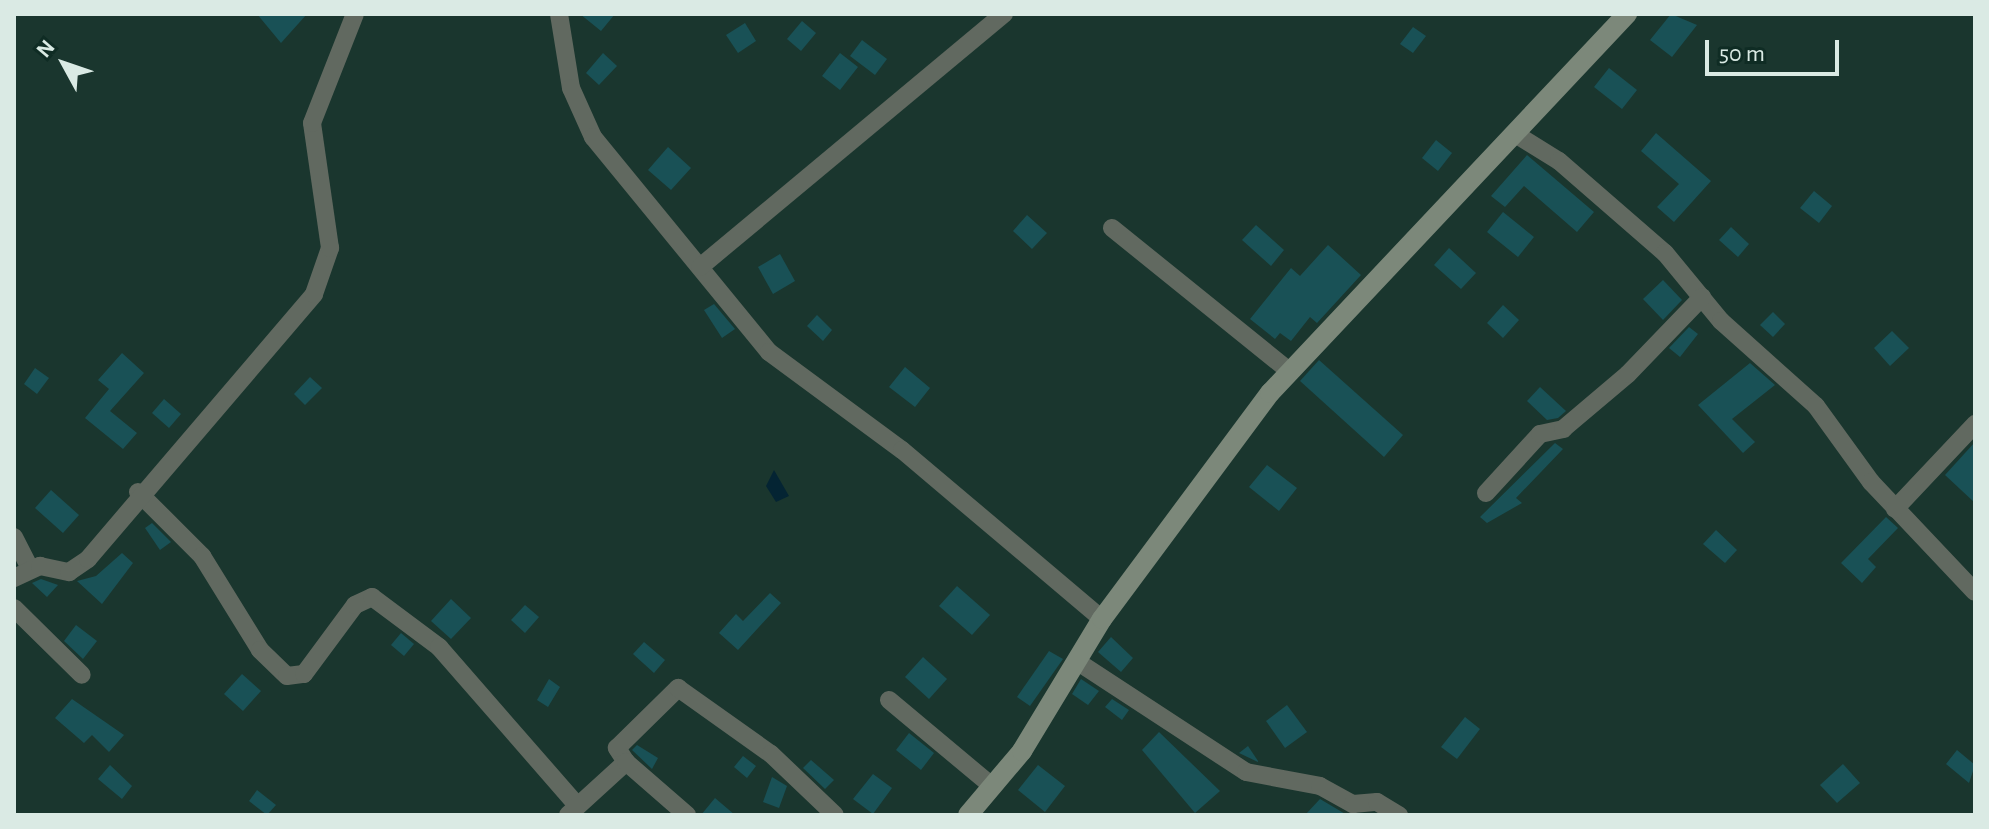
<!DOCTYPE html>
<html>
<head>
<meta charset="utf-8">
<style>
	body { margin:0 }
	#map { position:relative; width:1989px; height:829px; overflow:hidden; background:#1a362e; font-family:"Alegreya Sans",sans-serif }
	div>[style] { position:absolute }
	.water>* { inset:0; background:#042433 }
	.building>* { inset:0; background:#195156 }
	.minor>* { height:18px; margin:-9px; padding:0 9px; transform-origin:9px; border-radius:9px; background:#616960 }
	.secondary>* { height:20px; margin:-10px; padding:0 10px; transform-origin:10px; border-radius:10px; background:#7c887a }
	span { translate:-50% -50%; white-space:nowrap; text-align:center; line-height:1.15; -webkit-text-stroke:6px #0f2c24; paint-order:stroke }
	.frame { position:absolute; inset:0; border:16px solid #daeae4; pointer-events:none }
	.north { position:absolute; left:24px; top:24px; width:80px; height:80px; -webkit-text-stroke:6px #0f2c24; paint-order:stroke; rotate:310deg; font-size:22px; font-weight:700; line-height:32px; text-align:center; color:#daeae4 }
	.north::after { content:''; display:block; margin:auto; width:28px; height:36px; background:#daeae4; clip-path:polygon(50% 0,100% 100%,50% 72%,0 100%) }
	.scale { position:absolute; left:1705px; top:40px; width:134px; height:36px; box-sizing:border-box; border:4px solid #daeae4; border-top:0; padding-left:10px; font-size:24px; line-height:28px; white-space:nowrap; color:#daeae4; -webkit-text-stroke:6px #0f2c24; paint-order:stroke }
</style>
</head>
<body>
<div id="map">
	<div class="water">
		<div style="clip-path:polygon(774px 470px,789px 496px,776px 502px,766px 486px)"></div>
	</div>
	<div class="building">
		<div style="clip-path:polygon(257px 14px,307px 14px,281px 43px)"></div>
		<div style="clip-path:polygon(580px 14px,615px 14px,601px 31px)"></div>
		<div style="clip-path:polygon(1671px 14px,1697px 25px,1672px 57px,1650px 40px)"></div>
		<div style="clip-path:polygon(802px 21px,816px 33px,801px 51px,787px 39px)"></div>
		<div style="clip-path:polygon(745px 23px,756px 41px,738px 53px,726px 35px)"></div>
		<div style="clip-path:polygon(1413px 27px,1426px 36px,1413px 53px,1400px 44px)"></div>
		<div style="clip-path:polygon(862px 40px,887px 59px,875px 75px,850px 56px)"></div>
		<div style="clip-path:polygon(603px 53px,617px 66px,599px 85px,586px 73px)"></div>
		<div style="clip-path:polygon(840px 53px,858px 67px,840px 90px,822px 76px)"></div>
		<div style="clip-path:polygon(1609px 68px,1637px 90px,1622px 109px,1594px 87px)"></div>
		<div style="clip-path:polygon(1656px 133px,1711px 181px,1674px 222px,1657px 207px,1679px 184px,1641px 151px)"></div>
		<div style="clip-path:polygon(1436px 140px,1452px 153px,1438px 171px,1422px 158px)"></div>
		<div style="clip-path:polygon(668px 147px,691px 168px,671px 190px,648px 170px)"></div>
		<div style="clip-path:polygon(1527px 155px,1594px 212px,1577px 232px,1524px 186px,1505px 207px,1491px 196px)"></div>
		<div style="clip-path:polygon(1814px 191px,1832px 206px,1819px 223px,1800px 208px)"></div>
		<div style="clip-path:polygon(1503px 212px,1534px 237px,1518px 257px,1487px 232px)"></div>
		<div style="clip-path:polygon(1027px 215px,1047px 233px,1032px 249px,1013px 231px)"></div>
		<div style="clip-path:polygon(1256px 225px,1284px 250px,1271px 266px,1242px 240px)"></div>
		<div style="clip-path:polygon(1731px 227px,1749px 244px,1738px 257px,1719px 240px)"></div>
		<div style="clip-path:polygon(1328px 245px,1361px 275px,1317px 323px,1310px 317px,1291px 341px,1280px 333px,1275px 339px,1250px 319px,1291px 268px,1300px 276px)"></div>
		<div style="clip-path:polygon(1449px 248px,1476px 273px,1461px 289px,1434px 265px)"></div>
		<div style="clip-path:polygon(780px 254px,795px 281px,773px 294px,758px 267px)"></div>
		<div style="clip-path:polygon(1663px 280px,1682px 300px,1663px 320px,1643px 299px)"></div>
		<div style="clip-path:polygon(714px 304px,735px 329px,722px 338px,704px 310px)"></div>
		<div style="clip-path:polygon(1503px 305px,1519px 320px,1503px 338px,1487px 323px)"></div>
		<div style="clip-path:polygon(1773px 312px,1785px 324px,1773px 337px,1760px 325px)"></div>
		<div style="clip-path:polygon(817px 315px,832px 330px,823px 341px,807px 326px)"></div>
		<div style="clip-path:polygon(1689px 327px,1698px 334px,1680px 357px,1669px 348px)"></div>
		<div style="clip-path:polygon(1892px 331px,1909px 348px,1890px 366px,1874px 348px)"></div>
		<div style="clip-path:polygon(122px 353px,144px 373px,110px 411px,137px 433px,123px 449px,85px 418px,109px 389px,98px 380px)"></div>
		<div style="clip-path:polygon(1319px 360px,1403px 435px,1384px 457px,1300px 381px)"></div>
		<div style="clip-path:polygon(1750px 363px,1775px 385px,1732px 419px,1755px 442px,1743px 453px,1698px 405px)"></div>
		<div style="clip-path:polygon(905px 367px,930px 388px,915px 407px,889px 387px)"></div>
		<div style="clip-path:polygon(35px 368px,49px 378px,37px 394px,24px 384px)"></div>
		<div style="clip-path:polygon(310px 377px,322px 388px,305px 405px,294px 394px)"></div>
		<div style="clip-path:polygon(1540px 387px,1566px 411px,1558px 418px,1547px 420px,1527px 401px)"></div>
		<div style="clip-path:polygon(164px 399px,181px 414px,169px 428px,152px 413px)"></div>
		<div style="clip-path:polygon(1975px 442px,1975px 503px,1945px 475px)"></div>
		<div style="clip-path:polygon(1555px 443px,1563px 449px,1516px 498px,1522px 503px,1487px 523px,1480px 517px)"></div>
		<div style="clip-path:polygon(1267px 465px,1297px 488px,1279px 511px,1249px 487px)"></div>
		<div style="clip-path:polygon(51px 490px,79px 515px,63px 533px,35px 508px)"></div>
		<div style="clip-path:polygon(1886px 517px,1898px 528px,1868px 559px,1876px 567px,1862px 583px,1841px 563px)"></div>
		<div style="clip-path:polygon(152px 523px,171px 542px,160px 550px,145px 528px)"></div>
		<div style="clip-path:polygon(1716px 530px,1737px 550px,1725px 563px,1703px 544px)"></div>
		<div style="clip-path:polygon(122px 553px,133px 563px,102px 604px,77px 581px,96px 576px)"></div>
		<div style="clip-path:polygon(41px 579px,58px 585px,47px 597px,32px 583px)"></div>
		<div style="clip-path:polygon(957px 586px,990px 615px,972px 635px,939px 606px)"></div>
		<div style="clip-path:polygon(770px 593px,781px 603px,738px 650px,719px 633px,736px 614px,743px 621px)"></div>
		<div style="clip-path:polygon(451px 599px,471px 618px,451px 639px,431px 621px)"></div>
		<div style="clip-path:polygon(525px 605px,539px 617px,525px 633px,511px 620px)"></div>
		<div style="clip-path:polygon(76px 625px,97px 641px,83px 659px,64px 641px)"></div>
		<div style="clip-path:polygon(401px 633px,414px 644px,404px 656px,391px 645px)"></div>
		<div style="clip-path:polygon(1111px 637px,1133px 658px,1121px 672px,1098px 652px)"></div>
		<div style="clip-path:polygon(644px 642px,665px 660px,654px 673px,633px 654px)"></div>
		<div style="clip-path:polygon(1049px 651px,1063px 659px,1030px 706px,1017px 697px)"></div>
		<div style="clip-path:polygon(923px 657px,947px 679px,929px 699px,905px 677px)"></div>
		<div style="clip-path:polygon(242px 674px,261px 691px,243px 711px,224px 694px)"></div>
		<div style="clip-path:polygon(549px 679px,560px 687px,548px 707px,537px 700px)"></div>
		<div style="clip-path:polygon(1081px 679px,1099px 691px,1088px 705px,1072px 694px)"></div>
		<div style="clip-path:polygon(72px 699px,124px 735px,109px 752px,92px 735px,84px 743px,55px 718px)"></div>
		<div style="clip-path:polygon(1112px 699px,1129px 710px,1122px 720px,1105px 707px)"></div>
		<div style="clip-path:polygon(1287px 705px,1307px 732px,1285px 748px,1266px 721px)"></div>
		<div style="clip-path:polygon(1465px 717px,1480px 729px,1457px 759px,1441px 747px)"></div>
		<div style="clip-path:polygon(1159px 732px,1220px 791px,1195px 813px,1142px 750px)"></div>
		<div style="clip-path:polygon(909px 733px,934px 753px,921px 770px,896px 750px)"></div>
		<div style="clip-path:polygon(637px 745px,658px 758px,652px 769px,632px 750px)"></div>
		<div style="clip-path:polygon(1248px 746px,1258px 761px,1258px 762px,1239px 753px)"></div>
		<div style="clip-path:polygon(1957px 750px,1975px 765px,1969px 783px,1946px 764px)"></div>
		<div style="clip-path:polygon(743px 756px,756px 766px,747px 778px,734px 767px)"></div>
		<div style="clip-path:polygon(811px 760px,834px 780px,825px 789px,803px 768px)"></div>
		<div style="clip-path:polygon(1843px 764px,1860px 783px,1837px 803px,1820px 785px)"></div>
		<div style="clip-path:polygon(110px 765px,132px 786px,122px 799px,98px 779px)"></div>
		<div style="clip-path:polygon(1038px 765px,1065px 786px,1045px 812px,1018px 790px)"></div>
		<div style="clip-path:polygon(873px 774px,892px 788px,873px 814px,853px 799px)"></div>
		<div style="clip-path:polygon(772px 777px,787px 786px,779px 808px,763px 802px)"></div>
		<div style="clip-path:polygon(257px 790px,276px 805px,267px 815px,249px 801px)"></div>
		<div style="clip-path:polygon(715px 798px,735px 815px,701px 815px)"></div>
		<div style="clip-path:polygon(1320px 799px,1347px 815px,1349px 815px,1305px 815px)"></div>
	</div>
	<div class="minor">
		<div style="left:559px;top:14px;width:75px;rotate:80.8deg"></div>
		<div style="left:571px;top:88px;width:54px;rotate:65.8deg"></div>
		<div style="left:593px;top:137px;width:278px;rotate:50.7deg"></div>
		<div style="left:769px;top:352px;width:165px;rotate:36.4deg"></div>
		<div style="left:902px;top:450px;width:262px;rotate:40.2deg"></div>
		<div style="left:1517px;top:135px;width:49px;rotate:31.8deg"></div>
		<div style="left:1559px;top:161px;width:140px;rotate:41deg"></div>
		<div style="left:1665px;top:253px;width:88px;rotate:50.5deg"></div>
		<div style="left:1721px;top:321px;width:127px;rotate:41.8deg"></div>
		<div style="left:1816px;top:406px;width:94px;rotate:54.1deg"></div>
		<div style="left:1871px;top:482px;width:151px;rotate:46.6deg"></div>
		<div style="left:1112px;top:228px;width:228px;rotate:38.9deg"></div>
		<div style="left:700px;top:267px;width:396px;rotate:-39.8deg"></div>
		<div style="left:138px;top:492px;width:91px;rotate:45deg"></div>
		<div style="left:202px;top:556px;width:110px;rotate:58.3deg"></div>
		<div style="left:260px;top:650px;width:37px;rotate:44deg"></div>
		<div style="left:287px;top:676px;width:17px;rotate:-7deg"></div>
		<div style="left:304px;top:674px;width:86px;rotate:-53.5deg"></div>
		<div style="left:355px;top:605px;width:19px;rotate:-25deg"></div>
		<div style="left:372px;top:597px;width:84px;rotate:36.7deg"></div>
		<div style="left:439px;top:647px;width:208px;rotate:48.9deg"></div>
		<div style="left:1486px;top:493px;width:80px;rotate:-47.5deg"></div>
		<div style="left:1540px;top:434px;width:24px;rotate:-12deg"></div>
		<div style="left:1563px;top:429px;width:85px;rotate:-40.2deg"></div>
		<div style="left:1628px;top:374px;width:107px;rotate:-46.1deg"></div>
		<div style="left:1895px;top:509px;width:117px;rotate:-46.7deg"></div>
		<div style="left:14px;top:537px;width:36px;rotate:63deg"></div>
		<div style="left:14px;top:578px;width:29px;rotate:-25deg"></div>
		<div style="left:40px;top:566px;width:30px;rotate:12deg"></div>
		<div style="left:69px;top:572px;width:23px;rotate:-34deg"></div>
		<div style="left:88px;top:559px;width:348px;rotate:-49.5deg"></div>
		<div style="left:314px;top:294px;width:49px;rotate:-70.8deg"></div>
		<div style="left:330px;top:248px;width:126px;rotate:-98.2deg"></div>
		<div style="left:312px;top:123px;width:117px;rotate:-68.5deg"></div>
		<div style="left:14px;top:608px;width:95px;rotate:44.6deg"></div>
		<div style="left:1078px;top:662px;width:201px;rotate:33.2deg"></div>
		<div style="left:1246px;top:772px;width:75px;rotate:10.7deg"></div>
		<div style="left:1320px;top:786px;width:38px;rotate:29deg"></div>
		<div style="left:1353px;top:804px;width:24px;rotate:-5deg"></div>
		<div style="left:1377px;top:802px;width:26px;rotate:31deg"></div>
		<div style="left:889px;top:700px;width:134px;rotate:39.9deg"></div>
		<div style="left:626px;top:762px;width:17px;rotate:-123deg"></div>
		<div style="left:617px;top:748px;width:86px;rotate:-44.5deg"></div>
		<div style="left:678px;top:688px;width:114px;rotate:35.4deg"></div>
		<div style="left:771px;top:754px;width:88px;rotate:43.6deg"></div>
		<div style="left:568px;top:815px;width:79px;rotate:-42.4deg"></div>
		<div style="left:626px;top:762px;width:81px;rotate:41deg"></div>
	</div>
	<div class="secondary">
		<div style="left:968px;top:815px;width:84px;rotate:-49.8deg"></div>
		<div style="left:1022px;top:751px;width:154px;rotate:-58.8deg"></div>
		<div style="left:1102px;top:619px;width:282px;rotate:-53.4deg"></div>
		<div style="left:1270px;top:393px;width:521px;rotate:-46.71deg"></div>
	</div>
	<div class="frame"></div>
	<div class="north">N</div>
	<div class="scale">50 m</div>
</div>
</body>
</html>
